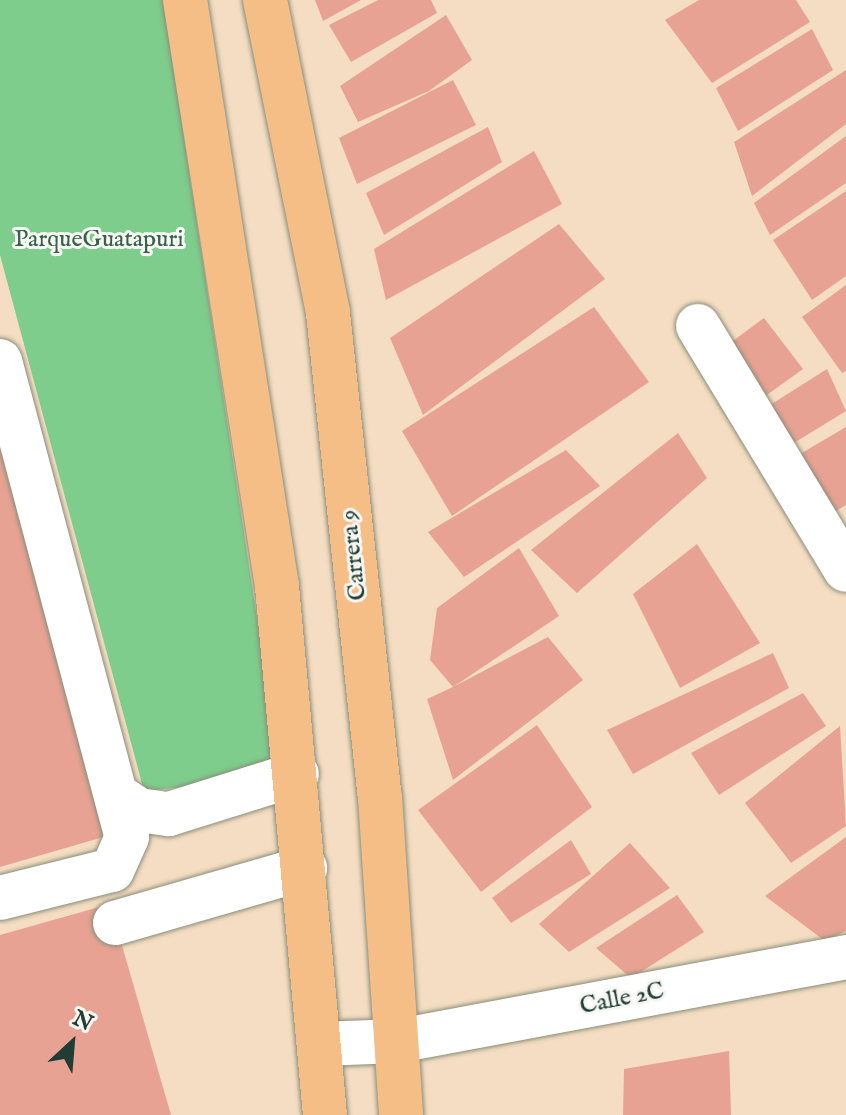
<!DOCTYPE html>
<html>
<head>
<meta charset="utf-8">
<style>
	body { margin:0 }
	#map { position:relative; width:846px; height:1115px; overflow:hidden; background:#f4ddc2; font-family:"IM FELL English",serif }
	div>[style] { position:absolute }
	.green>* { inset:0; background:#7ecd8c }
	.building>* { inset:0; background:#e7a293 }
	.roads { filter:drop-shadow(0 0 2px #8a8d7b) drop-shadow(0 0 2px #8a8d7b) }
	.minor>* { height:44px; margin:-22px; padding:0 22px; transform-origin:22px; border-radius:22px; background:#fff }
	.highway>* { height:44px; margin:-22px; padding:0 22px; transform-origin:22px; border-radius:22px; background:#f6be87 }
	span { translate:-50% -50%; white-space:nowrap; text-align:center; line-height:1.15; -webkit-text-stroke:6px #f6f6f2; paint-order:stroke }
	.park-label { font-size:24px; color:#37614a }
	.street-label { font-size:24px; color:#1f3d34 }
	.north { position:absolute; left:32px; top:1003px; width:80px; height:80px; -webkit-text-stroke:6px #f6f6f2; paint-order:stroke; rotate:26deg; font-size:22px; font-weight:700; line-height:32px; text-align:center; color:#1f3d34 }
	.north::after { content:''; display:block; margin:auto; width:28px; height:36px; background:#1f3d34; clip-path:polygon(50% 0,100% 100%,50% 72%,0 100%) }
</style>
</head>
<body>
<div id="map">
	<div class="green">
		<div style="clip-path:polygon(0 0,163px 0,274px 730px,273px 761px,239px 781px,144px 791px,0 255px)"></div>
	</div>
	<div class="building">
		<div style="clip-path:polygon(315px 0,361px 0,323px 21px)"></div>
		<div style="clip-path:polygon(378px 0,431px 0,437px 13px,351px 62px,329px 25px)"></div>
		<div style="clip-path:polygon(699px 0,796px 0,810px 22px,712px 83px,665px 20px)"></div>
		<div style="clip-path:polygon(446px 15px,472px 60px,429px 91px,358px 122px,340px 86px)"></div>
		<div style="clip-path:polygon(812px 29px,833px 70px,738px 131px,716px 88px)"></div>
		<div style="clip-path:polygon(846px 70px,846px 124px,752px 196px,734px 142px)"></div>
		<div style="clip-path:polygon(453px 80px,476px 125px,357px 184px,339px 138px)"></div>
		<div style="clip-path:polygon(488px 127px,502px 162px,384px 235px,366px 193px)"></div>
		<div style="clip-path:polygon(846px 136px,846px 183px,770px 235px,754px 203px)"></div>
		<div style="clip-path:polygon(534px 151px,562px 204px,386px 300px,374px 249px)"></div>
		<div style="clip-path:polygon(846px 191px,846px 276px,812px 300px,773px 240px)"></div>
		<div style="clip-path:polygon(559px 224px,605px 279px,423px 415px,390px 338px)"></div>
		<div style="clip-path:polygon(846px 285px,846px 371px,842px 373px,802px 317px)"></div>
		<div style="clip-path:polygon(594px 307px,649px 382px,452px 516px,402px 431px)"></div>
		<div style="clip-path:polygon(764px 318px,803px 369px,760px 400px,726px 346px)"></div>
		<div style="clip-path:polygon(827px 369px,846px 411px,789px 446px,767px 407px)"></div>
		<div style="clip-path:polygon(846px 427px,846px 505px,831px 514px,795px 457px)"></div>
		<div style="clip-path:polygon(678px 433px,707px 478px,577px 593px,531px 550px)"></div>
		<div style="clip-path:polygon(0 442px,107px 836px,0 867px)"></div>
		<div style="clip-path:polygon(566px 450px,600px 486px,464px 577px,428px 532px)"></div>
		<div style="clip-path:polygon(697px 544px,760px 643px,680px 688px,633px 594px)"></div>
		<div style="clip-path:polygon(519px 548px,559px 616px,453px 687px,548px 637px,583px 680px,453px 780px,427px 699px,453px 687px,430px 660px,437px 608px)"></div>
		<div style="clip-path:polygon(773px 653px,789px 688px,633px 774px,607px 730px)"></div>
		<div style="clip-path:polygon(803px 693px,826px 726px,719px 795px,691px 753px)"></div>
		<div style="clip-path:polygon(537px 725px,592px 807px,481px 892px,418px 810px)"></div>
		<div style="clip-path:polygon(840px 726px,846px 826px,791px 863px,745px 803px)"></div>
		<div style="clip-path:polygon(846px 837px,846px 931px,825px 941px,765px 896px)"></div>
		<div style="clip-path:polygon(571px 840px,591px 874px,511px 923px,492px 898px)"></div>
		<div style="clip-path:polygon(630px 843px,670px 888px,569px 952px,539px 924px)"></div>
		<div style="clip-path:polygon(677px 895px,704px 932px,631px 978px,596px 948px)"></div>
		<div style="clip-path:polygon(110px 904px,171px 1115px,0 1115px,0 935px)"></div>
		<div style="clip-path:polygon(729px 1051px,731px 1115px,623px 1115px,624px 1069px)"></div>
	</div>
	<div class="roads">
		<div class="minor">
			<div style="left:698px;top:326px;width:285px;rotate:58.8deg"></div>
			<div style="left:0;top:361px;width:493px;rotate:75.1deg"></div>
			<div style="left:127px;top:837px;width:36px;rotate:114deg"></div>
			<div style="left:112px;top:870px;width:115px;rotate:166deg"></div>
			<div style="left:116px;top:795px;width:27px;rotate:33deg"></div>
			<div style="left:139px;top:810px;width:30px;rotate:8deg"></div>
			<div style="left:169px;top:814px;width:134px;rotate:-17.4deg"></div>
			<div style="left:115px;top:923px;width:198px;rotate:-16.1deg"></div>
			<div style="left:321px;top:1044px;width:77px;rotate:-2.2deg"></div>
			<div style="left:398px;top:1041px;width:456px;rotate:-10.6deg"></div>
		</div>
		<div class="highway">
			<div style="left:185px;top:0;width:593px;rotate:81.08deg"></div>
			<div style="left:277px;top:586px;width:531px;rotate:84.82deg"></div>
			<div style="left:265px;top:0;width:319px;rotate:78.6deg"></div>
			<div style="left:328px;top:313px;width:487px;rotate:83.9deg"></div>
			<div style="left:380px;top:797px;width:319px;rotate:86.2deg"></div>
		</div>
	</div>
	<div class="park-label">
		<span style="left:99px;top:240px">ParqueGuatapuri</span>
	</div>
	<div class="street-label">
		<span style="left:354px;top:555px;rotate:-96deg">Carrera 9</span>
		<span style="left:622px;top:999px;rotate:-11deg">Calle 2C</span>
	</div>
	<div class="north">N</div>
</div>
</body>
</html>
